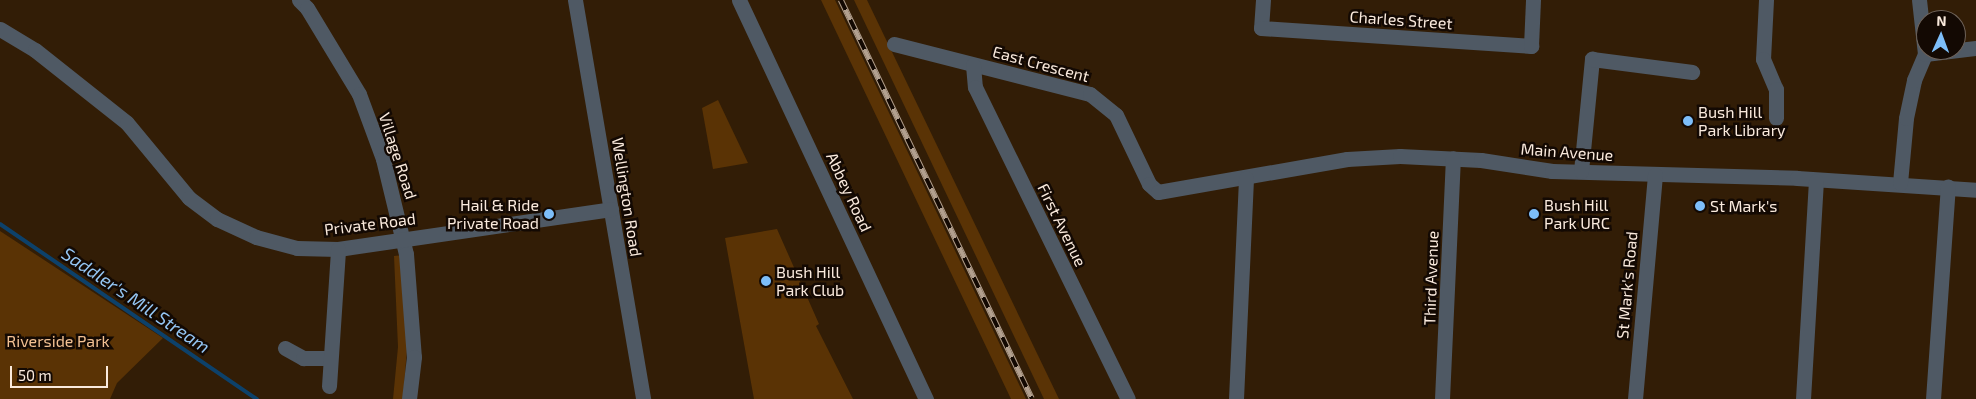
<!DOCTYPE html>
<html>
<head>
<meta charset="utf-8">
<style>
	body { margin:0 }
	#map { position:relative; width:1976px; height:399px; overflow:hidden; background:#321d06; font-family:"Exo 2",sans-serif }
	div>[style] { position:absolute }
	.green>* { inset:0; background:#5a3305 }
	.stream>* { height:4px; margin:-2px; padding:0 2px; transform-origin:2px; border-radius:2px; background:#0d416a }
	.minor>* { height:15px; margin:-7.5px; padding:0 7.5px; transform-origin:7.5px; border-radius:7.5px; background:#4f5964 }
	.rail>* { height:5.5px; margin-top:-2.75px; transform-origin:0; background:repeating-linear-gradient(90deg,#130903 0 11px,#b2a08f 0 22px); box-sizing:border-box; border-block:1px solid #b2a08f }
	.dots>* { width:14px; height:14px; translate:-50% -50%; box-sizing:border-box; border:2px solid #130903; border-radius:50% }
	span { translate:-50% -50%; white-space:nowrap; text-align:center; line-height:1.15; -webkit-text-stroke:5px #130903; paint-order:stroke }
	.street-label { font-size:16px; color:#faeadd }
	.poi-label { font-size:16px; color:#faeadd }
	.left { translate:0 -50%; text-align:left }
	.right { translate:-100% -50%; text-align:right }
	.park-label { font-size:16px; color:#f3c193 }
	.water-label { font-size:18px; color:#95c6f4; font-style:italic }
	.north { position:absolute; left:1916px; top:10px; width:50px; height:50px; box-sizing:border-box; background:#130903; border:1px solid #6f635a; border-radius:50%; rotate:2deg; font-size:14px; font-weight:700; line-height:20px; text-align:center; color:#faeadd }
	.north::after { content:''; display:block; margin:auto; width:18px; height:22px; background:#7dbef9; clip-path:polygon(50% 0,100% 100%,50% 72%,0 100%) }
	.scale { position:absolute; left:10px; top:366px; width:98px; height:22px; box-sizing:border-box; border:2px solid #faeadd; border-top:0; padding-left:6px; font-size:15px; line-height:18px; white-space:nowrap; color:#faeadd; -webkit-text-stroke:4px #130903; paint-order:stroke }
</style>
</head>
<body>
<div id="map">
	<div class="green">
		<div style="clip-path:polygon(821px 0,835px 0,1026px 399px,1011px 399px)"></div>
		<div style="clip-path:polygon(854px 0,867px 0,1059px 399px,1044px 399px)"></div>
		<div style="clip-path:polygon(718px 100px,748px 163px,713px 169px,702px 108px)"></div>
		<div style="clip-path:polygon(777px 229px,819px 324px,816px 326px,853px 399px,754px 399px,725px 238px)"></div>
		<div style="clip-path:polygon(0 231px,163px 338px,117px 383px,110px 399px,0 399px)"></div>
		<div style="clip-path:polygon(403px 255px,407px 348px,403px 399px,393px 399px,398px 347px,394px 256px)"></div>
	</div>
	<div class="stream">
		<div style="left:0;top:224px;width:311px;rotate:34.3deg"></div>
	</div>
	<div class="minor">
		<div style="left:299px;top:0;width:11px;rotate:45deg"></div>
		<div style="left:307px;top:8px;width:100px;rotate:58.8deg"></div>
		<div style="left:359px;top:94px;width:69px;rotate:69.7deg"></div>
		<div style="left:383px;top:159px;width:98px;rotate:76.4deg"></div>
		<div style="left:406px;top:254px;width:103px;rotate:85.6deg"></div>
		<div style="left:414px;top:357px;width:42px;rotate:96.8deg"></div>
		<div style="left:575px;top:0;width:405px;rotate:80.3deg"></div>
		<div style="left:739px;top:0;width:441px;rotate:64.9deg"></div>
		<div style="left:1263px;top:0;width:28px;rotate:94deg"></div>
		<div style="left:1261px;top:28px;width:271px;rotate:3.8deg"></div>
		<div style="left:1531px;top:46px;width:46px;rotate:-87.5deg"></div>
		<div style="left:1766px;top:0;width:59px;rotate:92.9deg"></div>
		<div style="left:1763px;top:59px;width:33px;rotate:67deg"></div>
		<div style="left:1776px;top:89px;width:29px;rotate:90deg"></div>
		<div style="left:0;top:29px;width:41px;rotate:31deg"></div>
		<div style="left:35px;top:50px;width:117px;rotate:38.4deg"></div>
		<div style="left:127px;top:123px;width:97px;rotate:50.4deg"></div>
		<div style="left:189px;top:198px;width:35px;rotate:37deg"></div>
		<div style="left:217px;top:219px;width:43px;rotate:24.8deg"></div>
		<div style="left:256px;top:237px;width:42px;rotate:15deg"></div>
		<div style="left:297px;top:248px;width:41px;rotate:1.4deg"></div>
		<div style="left:338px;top:249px;width:276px;rotate:-8.3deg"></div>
		<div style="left:894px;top:44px;width:202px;rotate:14.3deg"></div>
		<div style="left:1090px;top:94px;width:33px;rotate:39deg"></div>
		<div style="left:1116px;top:115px;width:76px;rotate:64.4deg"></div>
		<div style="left:1149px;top:184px;width:12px;rotate:42deg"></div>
		<div style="left:1158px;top:192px;width:192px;rotate:-9.9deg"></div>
		<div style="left:1347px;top:159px;width:53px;rotate:-3.2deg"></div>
		<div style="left:1400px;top:156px;width:81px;rotate:2.8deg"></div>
		<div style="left:1481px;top:160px;width:72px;rotate:8.8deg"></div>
		<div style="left:1552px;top:171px;width:245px;rotate:1.6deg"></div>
		<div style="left:1797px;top:178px;width:179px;rotate:3.8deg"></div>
		<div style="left:1925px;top:54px;width:51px;rotate:-6.7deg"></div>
		<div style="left:973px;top:65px;width:22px;rotate:85deg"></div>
		<div style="left:975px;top:87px;width:347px;rotate:63.9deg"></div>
		<div style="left:1581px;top:171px;width:113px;rotate:-84.4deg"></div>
		<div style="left:1592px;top:59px;width:101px;rotate:7.4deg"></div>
		<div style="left:1900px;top:183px;width:65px;rotate:-84.7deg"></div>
		<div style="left:1906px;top:118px;width:39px;rotate:-78deg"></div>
		<div style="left:1914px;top:80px;width:28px;rotate:-67deg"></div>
		<div style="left:1925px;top:54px;width:54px;rotate:-96.3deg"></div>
		<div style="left:285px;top:348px;width:21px;rotate:29deg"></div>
		<div style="left:303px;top:358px;width:27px"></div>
		<div style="left:329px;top:386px;width:137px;rotate:-86.2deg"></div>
		<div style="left:1236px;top:399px;width:221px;rotate:-87.4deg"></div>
		<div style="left:1442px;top:399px;width:241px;rotate:-87.4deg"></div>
		<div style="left:1635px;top:399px;width:225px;rotate:-84.9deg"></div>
		<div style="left:1803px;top:399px;width:218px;rotate:-86.6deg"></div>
		<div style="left:1933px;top:399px;width:213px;rotate:-86deg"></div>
	</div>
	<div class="rail">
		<div style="left:841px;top:0;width:442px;rotate:64.4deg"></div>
	</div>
	<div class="dots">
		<div style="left:1688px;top:121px;background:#7dbef9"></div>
		<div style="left:1700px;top:206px;background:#7dbef9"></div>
		<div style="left:549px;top:214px;background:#7dbef9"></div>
		<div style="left:1534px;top:214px;background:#7dbef9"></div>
		<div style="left:766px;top:281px;background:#7dbef9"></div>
	</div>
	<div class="street-label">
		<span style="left:1401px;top:20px;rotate:4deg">Charles Street</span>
		<span style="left:1041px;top:64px;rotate:15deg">East Crescent</span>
		<span style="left:1567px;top:152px;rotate:4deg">Main Avenue</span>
		<span style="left:398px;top:156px;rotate:72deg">Village Road</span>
		<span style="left:849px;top:192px;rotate:65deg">Abbey Road</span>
		<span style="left:627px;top:197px;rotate:81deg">Wellington Road</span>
		<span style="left:370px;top:224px;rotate:-7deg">Private Road</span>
		<span style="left:1062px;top:225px;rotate:64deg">First Avenue</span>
		<span style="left:1431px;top:278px;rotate:-88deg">Third Avenue</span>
		<span style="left:1627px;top:285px;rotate:-85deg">St Mark's Road</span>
	</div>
	<div class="poi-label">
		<span class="left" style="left:1698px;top:121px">Bush Hill<br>Park Library</span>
		<span class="right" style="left:539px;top:214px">Hail &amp; Ride<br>Private Road</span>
		<span class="left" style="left:1544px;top:214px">Bush Hill<br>Park URC</span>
		<span class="left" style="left:1710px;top:206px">St Mark's</span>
		<span class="left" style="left:776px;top:281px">Bush Hill<br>Park Club</span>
	</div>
	<div class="park-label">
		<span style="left:58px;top:341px">Riverside Park</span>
	</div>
	<div class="water-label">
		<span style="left:136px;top:300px;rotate:34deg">Saddler's Mill Stream</span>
	</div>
	<div class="north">N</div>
	<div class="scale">50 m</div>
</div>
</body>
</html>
